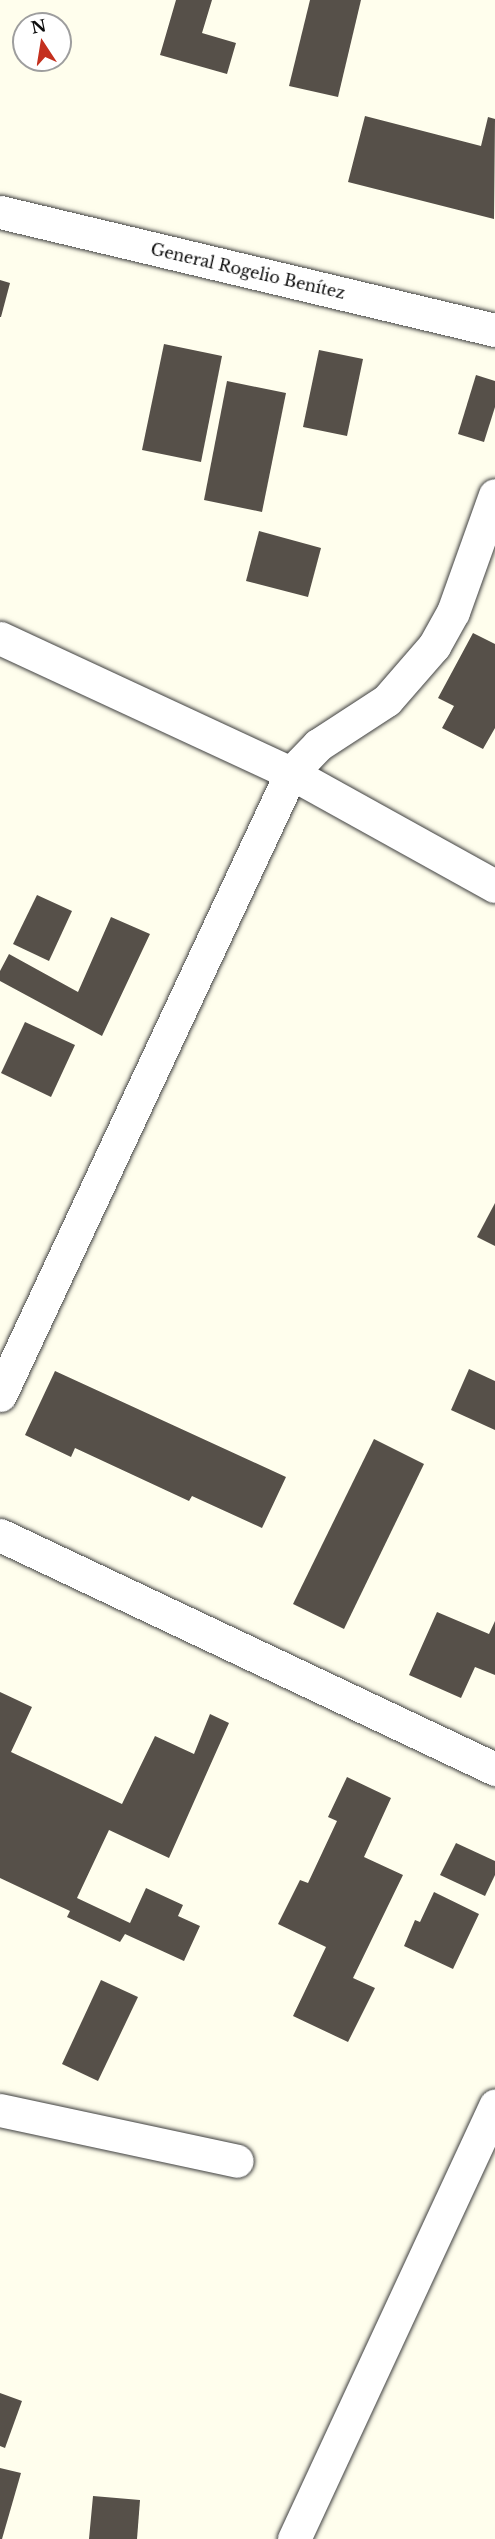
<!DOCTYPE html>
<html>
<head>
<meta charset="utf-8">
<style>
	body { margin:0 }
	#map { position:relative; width:495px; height:2539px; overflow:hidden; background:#fffeed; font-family:"Libre Baskerville",serif }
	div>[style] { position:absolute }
	.building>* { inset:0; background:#565049 }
	.roads { filter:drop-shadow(0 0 2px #404040) drop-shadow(0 0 2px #404040) }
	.minor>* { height:33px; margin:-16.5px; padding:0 16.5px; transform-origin:16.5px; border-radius:16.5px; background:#fff }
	span { translate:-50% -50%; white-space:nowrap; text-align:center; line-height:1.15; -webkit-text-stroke:6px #fff; paint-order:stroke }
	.street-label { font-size:16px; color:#0d0d0d }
	.north { position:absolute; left:12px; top:12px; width:60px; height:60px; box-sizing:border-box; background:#fff; border:2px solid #9e9e9e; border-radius:50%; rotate:348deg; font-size:16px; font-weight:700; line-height:24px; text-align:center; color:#0d0d0d }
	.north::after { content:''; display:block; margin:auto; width:21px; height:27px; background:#c4301e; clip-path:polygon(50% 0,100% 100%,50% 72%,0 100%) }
</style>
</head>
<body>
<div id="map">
	<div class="building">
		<div style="clip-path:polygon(176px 0,212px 0,202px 33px,236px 43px,227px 74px,160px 55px)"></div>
		<div style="clip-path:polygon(310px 0,361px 0,338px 97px,289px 86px)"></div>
		<div style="clip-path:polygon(365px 116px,481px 146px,488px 117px,495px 119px,494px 219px,348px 182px)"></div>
		<div style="clip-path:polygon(0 280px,10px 283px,1px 317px,0 317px)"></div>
		<div style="clip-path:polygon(164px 344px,222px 356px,201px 462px,142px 450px)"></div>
		<div style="clip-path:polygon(319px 350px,363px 359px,347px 436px,303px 427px)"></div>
		<div style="clip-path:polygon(476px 375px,495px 381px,495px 407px,484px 442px,458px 434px)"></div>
		<div style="clip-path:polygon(227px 381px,286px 393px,262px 512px,204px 500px)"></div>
		<div style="clip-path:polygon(259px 531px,321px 548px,308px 597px,246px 581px)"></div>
		<div style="clip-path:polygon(473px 633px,495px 644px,495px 728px,483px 749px,442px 728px,454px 706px,438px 698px)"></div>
		<div style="clip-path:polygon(37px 895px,72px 911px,49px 961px,13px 944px)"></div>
		<div style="clip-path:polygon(111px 917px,150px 934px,102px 1036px,0 981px,0 971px,9px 954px,78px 992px)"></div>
		<div style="clip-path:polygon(25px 1022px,75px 1045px,51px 1097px,1px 1073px)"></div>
		<div style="clip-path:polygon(495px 1203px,495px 1246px,477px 1237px)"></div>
		<div style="clip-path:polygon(469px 1369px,495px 1381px,495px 1430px,451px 1410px)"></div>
		<div style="clip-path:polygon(55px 1371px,286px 1477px,262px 1528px,192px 1496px,189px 1501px,75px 1448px,71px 1457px,25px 1435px)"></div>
		<div style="clip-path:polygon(374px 1439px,424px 1464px,344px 1629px,293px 1604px)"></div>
		<div style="clip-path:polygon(437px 1612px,489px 1634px,495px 1621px,495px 1675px,475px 1667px,461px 1698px,409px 1675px)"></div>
		<div style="clip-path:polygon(0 1692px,32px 1707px,11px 1752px,122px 1804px,155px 1736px,194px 1754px,210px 1714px,229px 1723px,169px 1858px,109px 1830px,77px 1898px,130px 1923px,146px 1888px,183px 1905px,178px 1916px,200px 1926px,184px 1961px,125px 1934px,120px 1942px,67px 1917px,70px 1911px,0 1878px)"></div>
		<div style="clip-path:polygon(347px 1777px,391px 1798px,364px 1857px,403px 1875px,353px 1978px,375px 1988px,348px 2042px,293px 2016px,326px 1947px,278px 1924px,300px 1880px,308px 1883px,337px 1821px,328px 1817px)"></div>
		<div style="clip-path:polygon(456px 1843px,495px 1861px,495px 1875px,485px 1896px,440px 1875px)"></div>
		<div style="clip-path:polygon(434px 1892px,479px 1914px,453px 1969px,404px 1946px,415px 1920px,420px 1922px)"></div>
		<div style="clip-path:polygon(101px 1980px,138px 1997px,98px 2081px,62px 2064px)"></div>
		<div style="clip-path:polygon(0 2393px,22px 2401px,5px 2448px,0 2446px)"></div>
		<div style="clip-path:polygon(0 2468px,21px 2473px,2px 2539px,0 2539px)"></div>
		<div style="clip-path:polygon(93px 2496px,140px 2500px,137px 2539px,89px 2539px)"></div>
	</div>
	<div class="roads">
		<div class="minor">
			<div style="left:0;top:212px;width:509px;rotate:13.41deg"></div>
			<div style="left:0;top:638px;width:321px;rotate:24.9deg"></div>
			<div style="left:291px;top:773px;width:233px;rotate:29deg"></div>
			<div style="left:0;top:1395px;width:687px;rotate:-64.93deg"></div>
			<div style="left:291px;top:773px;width:39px;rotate:-46deg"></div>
			<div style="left:318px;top:745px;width:82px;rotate:-33.1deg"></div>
			<div style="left:387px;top:700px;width:72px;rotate:-49deg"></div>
			<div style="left:434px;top:646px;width:39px;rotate:-61deg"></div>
			<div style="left:453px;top:612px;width:124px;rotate:-70.3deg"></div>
			<div style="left:0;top:1535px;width:548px;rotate:25.3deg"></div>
			<div style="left:0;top:2110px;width:242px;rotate:12.1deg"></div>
			<div style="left:294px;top:2539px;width:478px;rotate:-65.1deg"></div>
		</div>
	</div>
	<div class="street-label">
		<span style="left:248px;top:271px;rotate:13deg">General Rogelio Benítez</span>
	</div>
	<div class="north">N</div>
</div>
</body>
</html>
